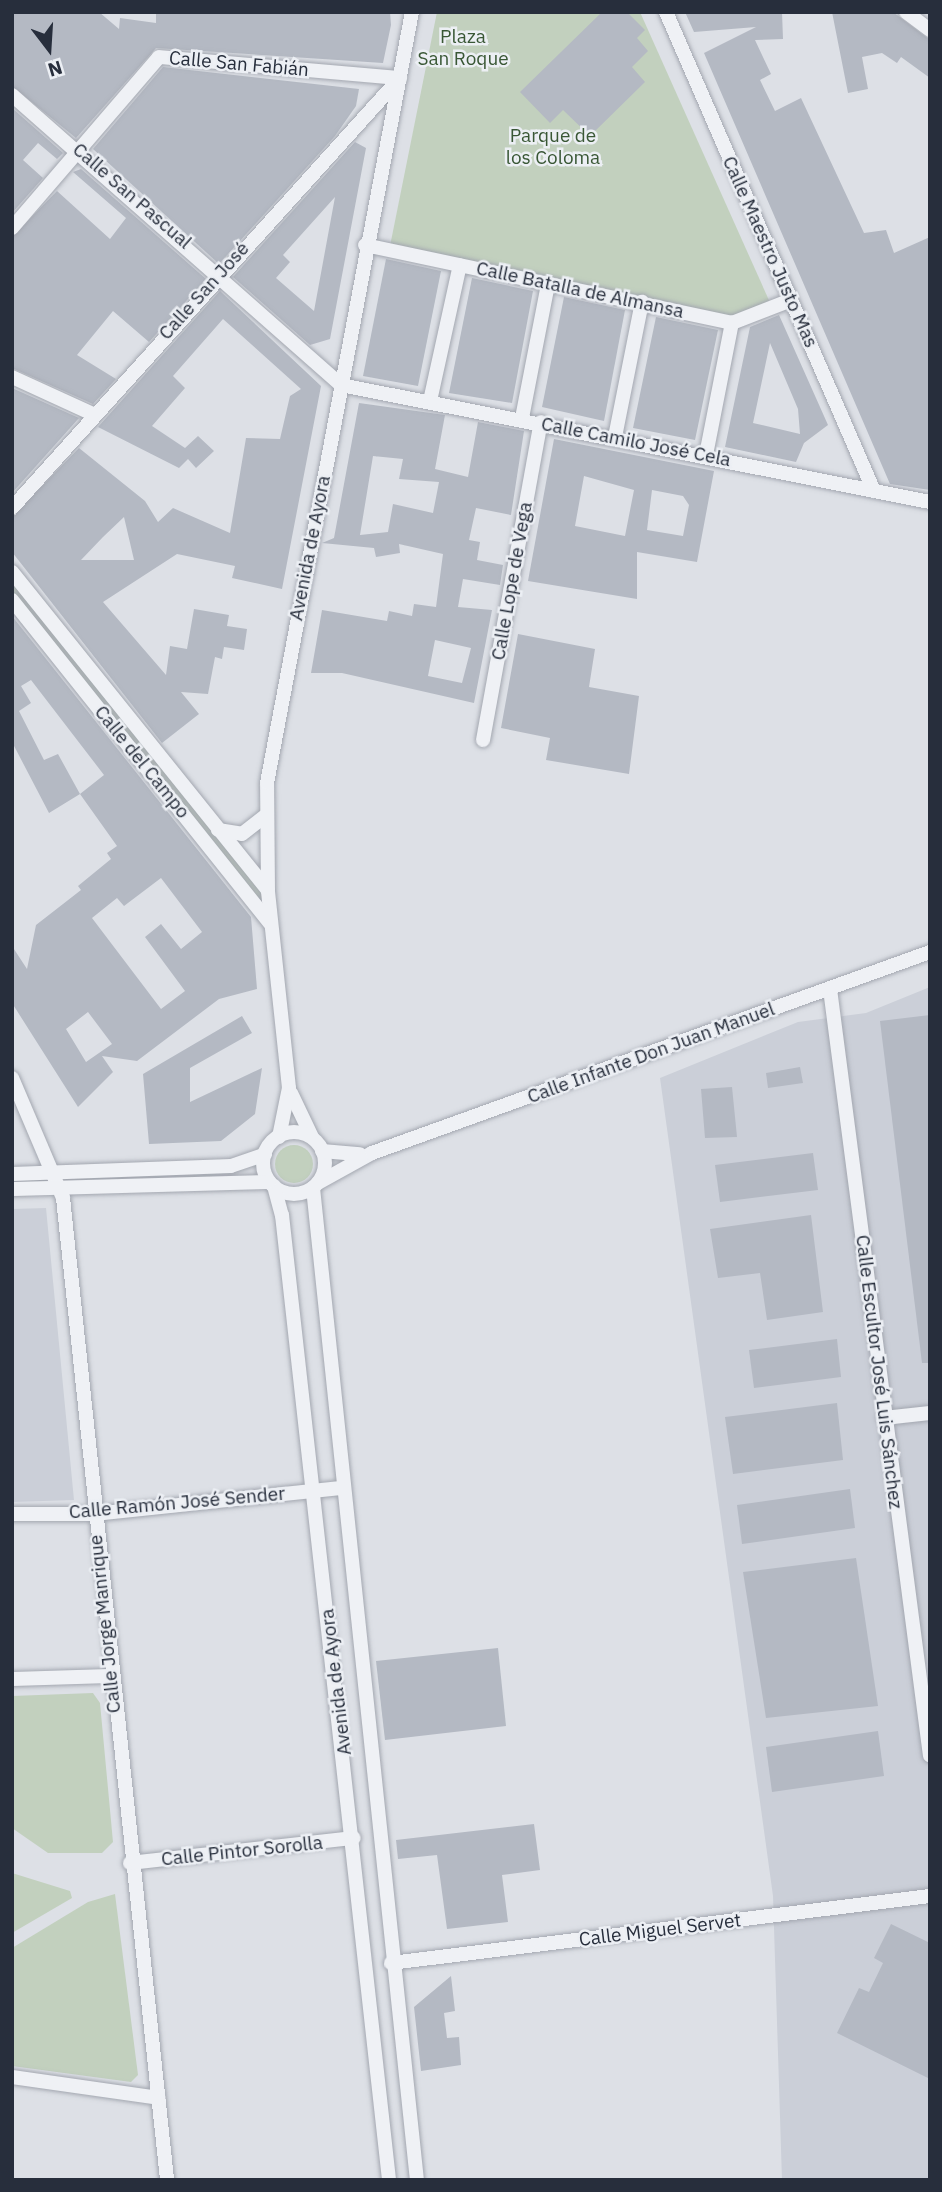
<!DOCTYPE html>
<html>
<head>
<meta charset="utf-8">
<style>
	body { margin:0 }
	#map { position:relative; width:942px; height:2192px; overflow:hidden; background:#dde0e6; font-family:"IBM Plex Sans",sans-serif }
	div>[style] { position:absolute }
	.built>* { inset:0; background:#cbcfd8 }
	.green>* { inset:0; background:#c2d0be }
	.round { border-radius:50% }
	.building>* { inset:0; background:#b4b9c3 }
	.roads { filter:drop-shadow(0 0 2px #a3a7b0) drop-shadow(0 0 2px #a3a7b0) }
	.street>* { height:14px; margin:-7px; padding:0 7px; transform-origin:7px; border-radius:7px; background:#eff1f5 }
	.street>.ring { margin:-7px; padding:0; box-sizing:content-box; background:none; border:14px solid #eff1f5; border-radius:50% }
	span { translate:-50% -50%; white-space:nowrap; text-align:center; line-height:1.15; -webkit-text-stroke:5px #eceff4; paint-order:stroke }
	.park-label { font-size:19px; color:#395735 }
	.street-label { font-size:19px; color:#272e3c }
	.frame { position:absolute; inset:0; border:14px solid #272e3c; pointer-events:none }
	.north { position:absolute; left:14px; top:14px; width:70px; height:70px; -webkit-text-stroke:5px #eceff4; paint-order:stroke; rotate:163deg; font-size:19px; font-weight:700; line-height:28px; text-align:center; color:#272e3c }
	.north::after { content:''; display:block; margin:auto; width:24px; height:32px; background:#272e3c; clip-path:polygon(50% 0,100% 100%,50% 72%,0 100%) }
</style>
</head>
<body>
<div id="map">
	<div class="built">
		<div style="clip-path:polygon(930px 987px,930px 2180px,782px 2180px,773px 1896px,660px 1078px,798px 1022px,866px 1013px)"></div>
		<div style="clip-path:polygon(46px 1208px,74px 1500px,12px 1502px,12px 1209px)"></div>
	</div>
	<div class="green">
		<div style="clip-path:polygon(437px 12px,640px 12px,772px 307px,732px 323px,389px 251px)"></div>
		<div style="clip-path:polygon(12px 572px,268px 890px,271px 924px,12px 600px)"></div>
		<div class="round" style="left:275px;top:1145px;width:38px;height:38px"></div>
		<div style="clip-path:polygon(93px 1693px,100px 1703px,113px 1842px,102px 1853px,48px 1853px,12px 1828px,12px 1696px)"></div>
		<div style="clip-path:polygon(12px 1873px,70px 1891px,72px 1898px,12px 1933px)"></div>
		<div style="clip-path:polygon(115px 1894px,138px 2075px,131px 2082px,12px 2066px,12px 1948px,88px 1902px)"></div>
	</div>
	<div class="building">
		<div style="clip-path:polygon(12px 12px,99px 12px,119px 29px,120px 18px,156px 23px,156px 12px,390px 12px,391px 25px,383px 63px,156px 48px,76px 138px,12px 86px)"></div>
		<div style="clip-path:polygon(602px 12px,627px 12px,645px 30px,637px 38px,648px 51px,632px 67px,645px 82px,590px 136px,563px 110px,550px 123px,520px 92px)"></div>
		<div style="clip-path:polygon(685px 12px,782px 12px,783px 39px,755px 40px,771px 74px,760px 80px,775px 111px,801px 98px,864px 233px,886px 230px,894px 253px,930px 237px,930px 490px,890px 484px,704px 53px,756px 27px,694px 32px)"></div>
		<div style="clip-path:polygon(832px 12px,893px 12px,930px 40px,930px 78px,901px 57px,897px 63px,882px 53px,862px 57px,868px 89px,848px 93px)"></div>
		<div style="clip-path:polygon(163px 67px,359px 89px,356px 106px,335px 136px,219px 264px,93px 149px)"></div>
		<div style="clip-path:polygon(12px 108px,63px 153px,57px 159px,38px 143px,23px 160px,43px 178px,12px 213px)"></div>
		<div style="clip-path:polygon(evenodd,355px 142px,366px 148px,330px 339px,310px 345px,233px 277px,355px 142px,335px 197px,314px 311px,276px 278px,290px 262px,283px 255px,335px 197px)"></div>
		<div style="clip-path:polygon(81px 169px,206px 279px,149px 342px,113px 311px,77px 355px,116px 379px,93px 404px,12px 368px,12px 237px,57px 191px,110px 239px,126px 218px,73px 172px)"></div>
		<div style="clip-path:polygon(386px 259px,441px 271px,418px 386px,363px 376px)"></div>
		<div style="clip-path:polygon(472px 278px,533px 291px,512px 403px,449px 393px)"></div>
		<div style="clip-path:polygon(evenodd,220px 291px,321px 386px,282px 589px,232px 578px,235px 566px,177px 554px,103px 602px,166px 675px,170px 646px,187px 649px,194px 609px,229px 615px,227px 626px,247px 629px,244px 650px,224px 647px,222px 659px,215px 657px,208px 694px,181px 692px,199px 714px,162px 743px,12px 552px,12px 517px,79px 448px,145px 501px,158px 522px,173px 508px,230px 533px,246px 438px,280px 439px,290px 396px,301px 389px,223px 319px,173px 376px,185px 388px,152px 426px,185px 448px,198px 436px,214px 451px,196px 468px,188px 459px,179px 468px,98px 427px,220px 291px,124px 517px,134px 560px,81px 560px,103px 537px,124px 517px)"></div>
		<div style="clip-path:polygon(564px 297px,625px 310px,604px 421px,542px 407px)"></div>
		<div style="clip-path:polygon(evenodd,779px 315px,828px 425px,804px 443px,796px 462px,725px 447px,750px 327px,779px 315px,770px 343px,798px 409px,800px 434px,753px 423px,770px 343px)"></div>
		<div style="clip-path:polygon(656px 317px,718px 330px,695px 440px,633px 428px)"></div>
		<div style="clip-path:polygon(12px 388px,79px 418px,12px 493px)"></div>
		<div style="clip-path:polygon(evenodd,359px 403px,445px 415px,435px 469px,468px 477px,478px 422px,524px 431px,511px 515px,476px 508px,469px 540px,480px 542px,477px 560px,503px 565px,500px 585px,463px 579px,458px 607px,492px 610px,474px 703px,342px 673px,311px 673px,322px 610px,387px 621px,389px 611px,412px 616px,414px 604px,436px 607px,443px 554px,399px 544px,400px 553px,376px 557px,374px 548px,322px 543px,334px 538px,359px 403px,373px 456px,403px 459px,399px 479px,439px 482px,433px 513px,393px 504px,388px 532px,360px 535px,373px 456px,359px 403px,435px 640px,471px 648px,462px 683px,428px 676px,435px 640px)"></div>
		<div style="clip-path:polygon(evenodd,554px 439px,714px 471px,697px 562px,637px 552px,637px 599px,528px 581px,554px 439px,584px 476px,634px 490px,625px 536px,575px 526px,584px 476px,554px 439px,652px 490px,683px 496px,689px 505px,683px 536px,647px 530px,652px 490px)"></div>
		<div style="clip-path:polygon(evenodd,12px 616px,251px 917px,257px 989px,219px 999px,137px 1061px,102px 1056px,113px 1072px,78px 1107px,12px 1003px,12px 946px,27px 969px,36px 925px,81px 890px,78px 886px,111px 859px,107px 853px,117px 846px,80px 794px,49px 813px,12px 742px,12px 616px,31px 680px,104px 775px,80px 794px,58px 754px,44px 760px,19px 711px,31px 703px,21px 686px,31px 680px,12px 616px,161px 878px,202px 932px,181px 949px,161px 924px,145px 937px,185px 991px,161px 1009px,92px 918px,117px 898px,124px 906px,161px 878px,12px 616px,88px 1012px,112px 1044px,86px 1062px,66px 1029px,88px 1012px)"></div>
		<div style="clip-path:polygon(518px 634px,595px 649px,589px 687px,639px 696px,629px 774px,546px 760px,550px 738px,501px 728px)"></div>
		<div style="clip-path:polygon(930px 1015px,930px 1363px,922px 1363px,880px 1021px)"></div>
		<div style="clip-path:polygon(242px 1016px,252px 1033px,190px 1068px,190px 1102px,262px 1068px,255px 1114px,221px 1141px,149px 1144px,143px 1074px)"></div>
		<div style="clip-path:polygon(800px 1067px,803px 1083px,768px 1088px,766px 1073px)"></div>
		<div style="clip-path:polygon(732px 1087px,737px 1137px,705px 1138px,701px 1089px)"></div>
		<div style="clip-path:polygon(813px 1153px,818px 1190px,720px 1202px,715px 1165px)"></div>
		<div style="clip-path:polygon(811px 1215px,823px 1312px,767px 1320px,760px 1273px,718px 1278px,710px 1229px)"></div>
		<div style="clip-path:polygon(837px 1339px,841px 1377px,754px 1388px,749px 1350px)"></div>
		<div style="clip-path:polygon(837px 1403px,843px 1460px,733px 1474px,725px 1417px)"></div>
		<div style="clip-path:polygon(850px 1489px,855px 1528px,742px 1544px,737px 1505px)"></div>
		<div style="clip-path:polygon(856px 1558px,878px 1706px,766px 1718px,743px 1572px)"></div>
		<div style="clip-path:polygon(498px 1648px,506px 1726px,385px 1740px,376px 1661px)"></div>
		<div style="clip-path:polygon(878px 1731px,884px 1776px,772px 1792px,766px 1747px)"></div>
		<div style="clip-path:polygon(534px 1824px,540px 1870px,502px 1875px,508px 1922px,447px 1929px,437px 1855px,398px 1859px,396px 1840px)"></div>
		<div style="clip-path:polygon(891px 1924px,930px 1943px,930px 2079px,837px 2033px,859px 1988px,869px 1992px,883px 1963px,874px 1958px)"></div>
		<div style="clip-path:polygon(451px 1976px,455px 2011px,444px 2013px,447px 2038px,459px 2037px,461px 2065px,421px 2071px,414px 2007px)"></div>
	</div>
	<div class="roads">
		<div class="street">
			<div style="left:666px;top:12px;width:522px;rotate:66.53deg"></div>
			<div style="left:906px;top:12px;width:30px;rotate:37deg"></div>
			<div style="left:12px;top:95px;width:439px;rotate:41.4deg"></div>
			<div style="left:341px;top:385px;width:601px;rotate:11.24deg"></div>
			<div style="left:12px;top:228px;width:225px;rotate:-49.3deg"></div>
			<div style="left:159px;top:57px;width:242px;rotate:5deg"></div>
			<div style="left:365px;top:245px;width:375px;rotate:12deg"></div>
			<div style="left:732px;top:323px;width:63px;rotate:-21.3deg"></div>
			<div style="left:12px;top:377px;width:91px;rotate:24.6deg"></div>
			<div style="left:430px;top:401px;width:139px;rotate:-77.6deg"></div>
			<div style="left:522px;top:418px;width:136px;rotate:-79deg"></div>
			<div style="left:615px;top:437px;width:138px;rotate:-78.7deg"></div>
			<div style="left:706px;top:455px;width:135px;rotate:-78.9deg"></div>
			<div style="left:12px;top:508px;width:578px;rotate:-47.95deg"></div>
			<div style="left:12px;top:572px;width:408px;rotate:51.2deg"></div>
			<div style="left:12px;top:600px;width:413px;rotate:51.4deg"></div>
			<div style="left:483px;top:740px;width:323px;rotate:-79.7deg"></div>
			<div style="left:218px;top:830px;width:24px;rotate:9deg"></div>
			<div style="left:242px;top:834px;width:28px;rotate:-38deg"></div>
			<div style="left:830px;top:989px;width:773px;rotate:82.57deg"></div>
			<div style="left:12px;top:1078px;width:130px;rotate:67deg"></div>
			<div style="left:63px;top:1198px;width:987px;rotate:83.95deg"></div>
			<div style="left:291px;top:1093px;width:49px;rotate:64.5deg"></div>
			<div class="ring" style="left:263px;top:1132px;width:48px;height:48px"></div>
			<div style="left:279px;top:1137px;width:50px;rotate:-78.5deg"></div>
			<div style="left:289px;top:1088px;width:199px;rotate:-96.1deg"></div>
			<div style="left:268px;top:890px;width:107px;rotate:-90.5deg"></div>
			<div style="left:267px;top:783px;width:785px;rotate:-79.35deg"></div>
			<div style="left:322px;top:1151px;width:38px;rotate:5deg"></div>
			<div style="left:12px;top:1174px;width:219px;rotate:-2.1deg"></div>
			<div style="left:231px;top:1166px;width:36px;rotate:-19deg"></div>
			<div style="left:318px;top:1183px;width:62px;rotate:-29.1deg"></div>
			<div style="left:372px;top:1153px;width:593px;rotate:-19.81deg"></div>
			<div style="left:274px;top:1186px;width:30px;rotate:75deg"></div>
			<div style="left:282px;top:1215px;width:971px;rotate:83.67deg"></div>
			<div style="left:313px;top:1188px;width:997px;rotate:84.02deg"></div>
			<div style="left:12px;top:1189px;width:257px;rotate:-1.6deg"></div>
			<div style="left:884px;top:1418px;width:46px;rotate:-6.2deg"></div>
			<div style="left:12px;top:1514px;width:82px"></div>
			<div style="left:94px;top:1514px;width:248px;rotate:-6deg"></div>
			<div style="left:12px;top:1679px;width:98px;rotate:-1.8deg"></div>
			<div style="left:130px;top:1863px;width:225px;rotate:-6.4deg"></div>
			<div style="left:391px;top:1963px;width:543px;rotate:-7.09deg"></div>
			<div style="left:12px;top:2077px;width:148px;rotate:8.1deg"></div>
		</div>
	</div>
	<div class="park-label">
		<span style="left:463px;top:48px">Plaza<br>San Roque</span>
		<span style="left:553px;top:147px">Parque de<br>los Coloma</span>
	</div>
	<div class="street-label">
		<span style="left:239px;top:64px;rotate:5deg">Calle San Fabián</span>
		<span style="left:132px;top:196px;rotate:41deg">Calle San Pascual</span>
		<span style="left:770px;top:252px;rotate:66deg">Calle Maestro Justo Mas</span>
		<span style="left:580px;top:290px;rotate:12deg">Calle Batalla de Almansa</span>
		<span style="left:204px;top:291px;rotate:-48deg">Calle San José</span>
		<span style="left:636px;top:442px;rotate:11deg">Calle Camilo José Cela</span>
		<span style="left:310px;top:548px;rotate:-79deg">Avenida de Ayora</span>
		<span style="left:512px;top:581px;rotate:-80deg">Calle Lope de Vega</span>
		<span style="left:142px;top:762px;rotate:51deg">Calle del Campo</span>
		<span style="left:651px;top:1053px;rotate:-20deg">Calle Infante Don Juan Manuel</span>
		<span style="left:879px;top:1372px;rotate:83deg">Calle Escultor José Luis Sánchez</span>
		<span style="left:177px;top:1503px;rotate:-5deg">Calle Ramón José Sender</span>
		<span style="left:105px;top:1624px;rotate:-96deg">Calle Jorge Manrique</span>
		<span style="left:336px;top:1682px;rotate:-97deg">Avenida de Ayora</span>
		<span style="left:242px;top:1851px;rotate:-6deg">Calle Pintor Sorolla</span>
		<span style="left:660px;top:1930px;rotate:-7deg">Calle Miguel Servet</span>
	</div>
	<div class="frame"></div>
	<div class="north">N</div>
</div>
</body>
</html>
